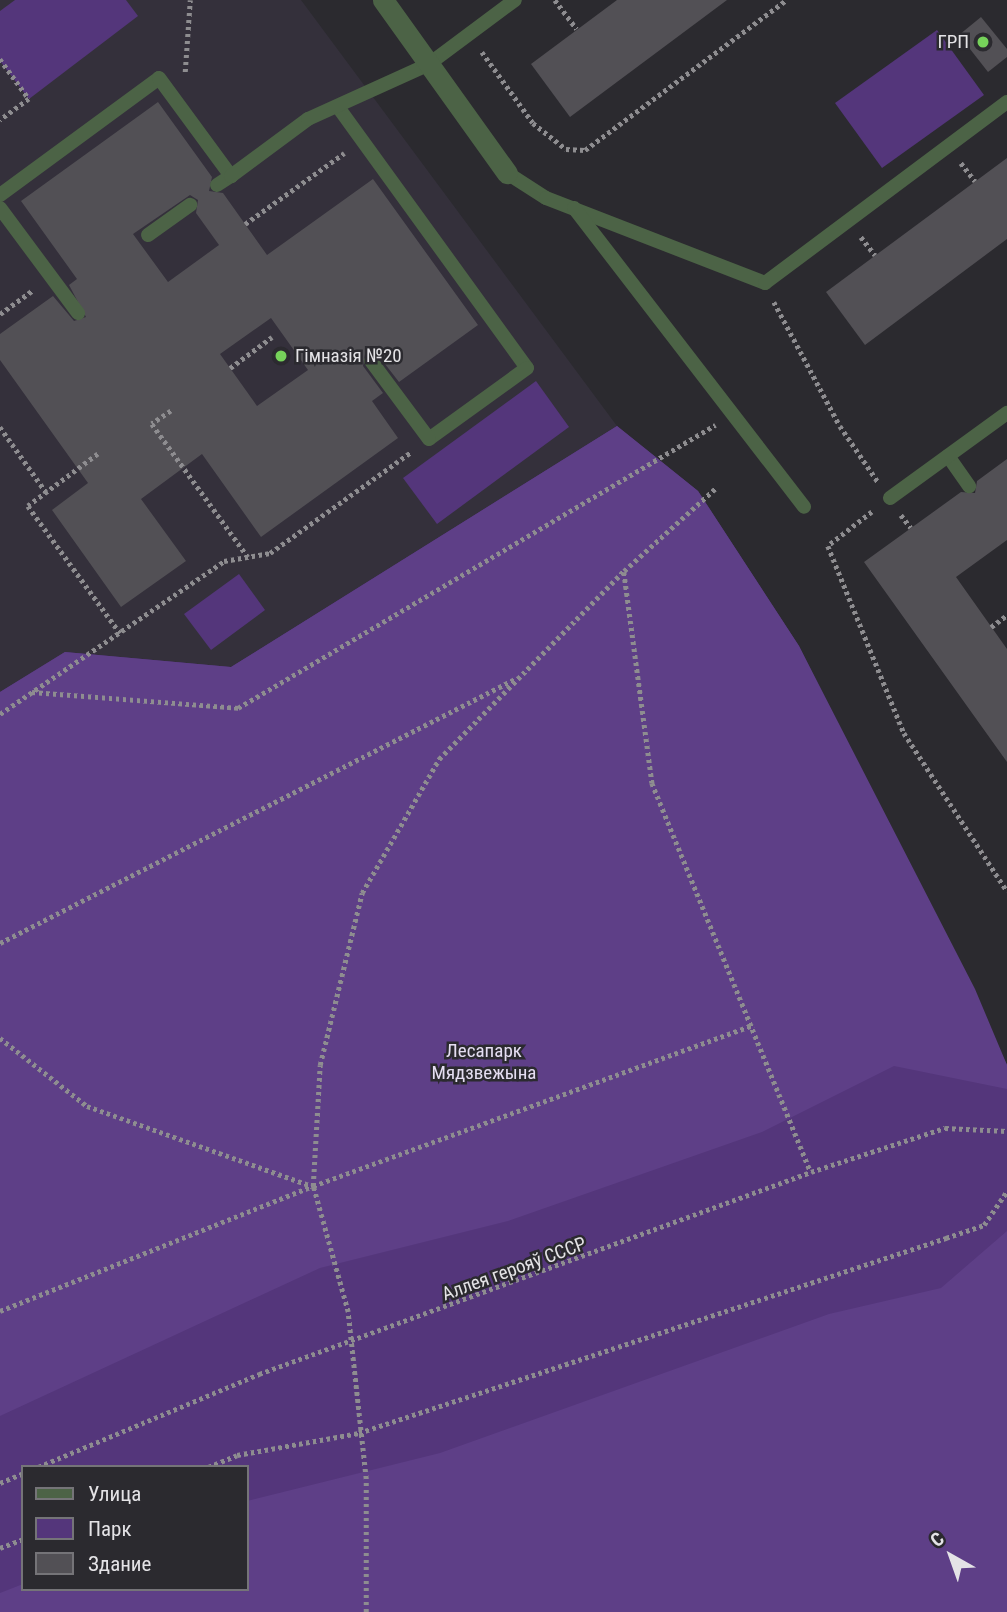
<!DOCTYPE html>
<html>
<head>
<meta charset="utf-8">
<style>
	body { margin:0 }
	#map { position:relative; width:1007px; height:1612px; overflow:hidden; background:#2b2a2f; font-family:"Roboto Condensed",sans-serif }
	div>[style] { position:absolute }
	.built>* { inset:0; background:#34303b }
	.green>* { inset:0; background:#54367b }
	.forest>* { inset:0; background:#5e3f87 }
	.building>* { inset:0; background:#525055 }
	.path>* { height:4.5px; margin-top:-2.25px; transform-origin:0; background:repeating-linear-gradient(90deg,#8e8d90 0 3.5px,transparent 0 7px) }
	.lane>* { height:14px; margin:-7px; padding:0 7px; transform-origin:7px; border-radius:7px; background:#4c6346 }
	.street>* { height:21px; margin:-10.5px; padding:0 10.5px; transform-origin:10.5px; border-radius:10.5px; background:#4c6346 }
	.dots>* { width:19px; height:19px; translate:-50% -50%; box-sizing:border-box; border:4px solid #2b2a2f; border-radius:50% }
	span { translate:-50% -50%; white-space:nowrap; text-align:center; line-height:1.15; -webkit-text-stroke:5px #2b2a2f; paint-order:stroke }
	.poi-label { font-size:19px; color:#e4e3e6 }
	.right { translate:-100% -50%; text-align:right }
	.left { translate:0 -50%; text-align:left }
	.park-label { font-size:19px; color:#e5def2 }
	.street-label { font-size:19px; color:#e4e3e6 }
	.legend { position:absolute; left:21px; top:1465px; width:228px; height:126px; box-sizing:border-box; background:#2b2a2f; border:2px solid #757478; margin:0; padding:9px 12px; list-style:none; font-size:21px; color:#e4e3e6 }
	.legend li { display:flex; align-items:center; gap:14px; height:35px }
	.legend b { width:35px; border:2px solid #757478 }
	.north { position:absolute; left:916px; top:1521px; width:70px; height:70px; -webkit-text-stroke:5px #2b2a2f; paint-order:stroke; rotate:320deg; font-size:19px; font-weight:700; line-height:28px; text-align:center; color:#e4e3e6 }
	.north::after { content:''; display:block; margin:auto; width:24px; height:32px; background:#e4e3e6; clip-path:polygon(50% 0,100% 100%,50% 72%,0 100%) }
</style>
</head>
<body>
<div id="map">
	<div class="built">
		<div style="clip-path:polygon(0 0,301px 0,617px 426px,231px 667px,66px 652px,0 692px)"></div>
	</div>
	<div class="green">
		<div style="clip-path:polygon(15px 0,126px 0,138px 16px,29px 99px,0 61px,0 11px)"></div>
		<div style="clip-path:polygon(937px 30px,984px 95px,882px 168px,835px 103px)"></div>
		<div style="clip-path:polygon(536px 381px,569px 427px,437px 524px,403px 478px)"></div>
		<div style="clip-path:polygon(evenodd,617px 426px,698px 491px,799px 646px,1007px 1065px,1007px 1612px,0 1612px,0 692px,65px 652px,231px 667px,617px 426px,23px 1467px,247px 1467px,247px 1589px,23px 1589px,23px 1467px)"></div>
		<div style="clip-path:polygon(239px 574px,265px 610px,211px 650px,184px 614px)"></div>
	</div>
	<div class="forest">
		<div style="clip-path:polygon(617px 426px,698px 491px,799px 646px,975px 989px,1007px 1065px,1007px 1089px,894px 1066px,762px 1132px,508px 1221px,320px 1268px,0 1416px,0 692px,65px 652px,231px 667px)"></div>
		<div style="clip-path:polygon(1007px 1231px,1007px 1612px,0 1612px,0 1593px,23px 1584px,23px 1589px,247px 1589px,247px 1501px,440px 1453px,829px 1314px,941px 1288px)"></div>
	</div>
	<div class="building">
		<div style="clip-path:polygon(617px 0,727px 0,570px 117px,531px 64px)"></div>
		<div style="clip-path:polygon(981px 17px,1007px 49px,1007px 57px,988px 72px,959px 35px)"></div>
		<div style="clip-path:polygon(evenodd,158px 102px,212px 177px,209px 191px,223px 193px,267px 255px,373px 179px,478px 325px,399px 382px,378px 355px,365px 354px,363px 366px,383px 393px,372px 401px,398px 438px,261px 537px,202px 454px,141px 499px,186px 561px,121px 607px,52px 510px,88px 483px,0 360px,0 334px,53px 296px,74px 321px,86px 317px,69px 285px,77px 279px,21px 201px,158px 102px,190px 195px,198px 200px,196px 213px,219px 245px,168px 282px,133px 234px,190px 195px,158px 102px,271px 318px,308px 370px,257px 406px,220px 354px,271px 318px)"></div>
		<div style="clip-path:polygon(1007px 158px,1007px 239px,865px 345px,826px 292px)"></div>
		<div style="clip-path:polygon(1007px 459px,1007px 540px,956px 577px,1007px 649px,1007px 762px,864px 562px,961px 492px,975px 493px,977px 481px)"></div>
	</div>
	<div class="path">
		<div style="left:555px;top:0;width:36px;rotate:53deg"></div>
		<div style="left:482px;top:52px;width:87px;rotate:54.3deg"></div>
		<div style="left:533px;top:123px;width:42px;rotate:38.2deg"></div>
		<div style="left:566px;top:149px;width:19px;rotate:3deg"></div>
		<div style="left:585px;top:150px;width:251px;rotate:-36.7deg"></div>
		<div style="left:0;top:59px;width:49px;rotate:54.1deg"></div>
		<div style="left:29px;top:99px;width:36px;rotate:144deg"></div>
		<div style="left:185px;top:72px;width:72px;rotate:-86deg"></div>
		<div style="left:961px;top:163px;width:23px;rotate:52deg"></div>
		<div style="left:245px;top:224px;width:122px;rotate:-35.6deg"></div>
		<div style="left:861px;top:237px;width:23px;rotate:52deg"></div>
		<div style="left:774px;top:302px;width:140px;rotate:62deg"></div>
		<div style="left:840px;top:426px;width:68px;rotate:55.8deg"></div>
		<div style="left:0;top:314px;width:41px;rotate:-36deg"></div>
		<div style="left:230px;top:368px;width:52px;rotate:-36.4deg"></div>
		<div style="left:171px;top:411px;width:23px;rotate:146deg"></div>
		<div style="left:152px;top:424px;width:164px;rotate:54.2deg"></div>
		<div style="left:0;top:427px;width:80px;rotate:54.7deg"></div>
		<div style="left:98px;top:454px;width:87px;rotate:143.4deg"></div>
		<div style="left:28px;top:506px;width:157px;rotate:54.1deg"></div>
		<div style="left:872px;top:512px;width:56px;rotate:142.3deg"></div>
		<div style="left:828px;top:546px;width:202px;rotate:67.9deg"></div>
		<div style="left:904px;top:733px;width:189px;rotate:56.9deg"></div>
		<div style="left:901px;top:515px;width:16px;rotate:52deg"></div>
		<div style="left:624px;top:572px;width:213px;rotate:82.4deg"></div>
		<div style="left:652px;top:783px;width:420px;rotate:67.8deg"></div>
		<div style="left:991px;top:627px;width:20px;rotate:-37deg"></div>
		<div style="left:32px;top:692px;width:207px;rotate:4.4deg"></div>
		<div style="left:238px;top:708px;width:555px;rotate:-30.68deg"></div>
		<div style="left:0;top:714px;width:271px;rotate:-34.3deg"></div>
		<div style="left:224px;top:561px;width:47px;rotate:-9.9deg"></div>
		<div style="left:270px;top:553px;width:173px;rotate:-35.6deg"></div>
		<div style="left:0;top:943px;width:581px;rotate:-27.14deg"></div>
		<div style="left:0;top:1038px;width:110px;rotate:38deg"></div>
		<div style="left:87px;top:1106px;width:239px;rotate:19.6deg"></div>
		<div style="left:0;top:1311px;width:337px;rotate:-21.8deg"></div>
		<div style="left:313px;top:1186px;width:469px;rotate:-20.1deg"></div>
		<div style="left:38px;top:1467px;width:240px;rotate:-22.8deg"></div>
		<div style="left:259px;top:1374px;width:588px;rotate:-20.1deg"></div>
		<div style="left:811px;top:1172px;width:141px;rotate:-18.2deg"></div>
		<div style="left:945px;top:1128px;width:62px;rotate:2.8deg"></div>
		<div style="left:208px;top:1467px;width:31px;rotate:-22deg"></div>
		<div style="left:237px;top:1455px;width:124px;rotate:-10.2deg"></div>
		<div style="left:359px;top:1433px;width:619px;rotate:-18.38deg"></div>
		<div style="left:946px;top:1238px;width:40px;rotate:-18.9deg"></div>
		<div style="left:984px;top:1225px;width:41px;rotate:-55.9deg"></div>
		<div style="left:0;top:1483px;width:25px;rotate:-23deg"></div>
		<div style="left:0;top:1548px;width:25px;rotate:-21deg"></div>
		<div style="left:366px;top:1612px;width:133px;rotate:-90deg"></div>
		<div style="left:366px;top:1479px;width:168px;rotate:-96.2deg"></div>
		<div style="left:348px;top:1312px;width:131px;rotate:-105.5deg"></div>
		<div style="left:313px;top:1186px;width:121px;rotate:-86.7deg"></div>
		<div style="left:320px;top:1065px;width:177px;rotate:-76.3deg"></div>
		<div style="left:362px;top:893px;width:155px;rotate:-60.1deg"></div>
		<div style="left:439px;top:759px;width:264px;rotate:-45.5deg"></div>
		<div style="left:624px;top:571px;width:125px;rotate:-42.1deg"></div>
	</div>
	<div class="lane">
		<div style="left:338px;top:107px;width:322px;rotate:54.1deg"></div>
		<div style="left:527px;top:368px;width:121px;rotate:144.1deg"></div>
		<div style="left:429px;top:439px;width:97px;rotate:-126.6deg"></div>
		<div style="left:507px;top:173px;width:46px;rotate:32.7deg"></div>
		<div style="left:546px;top:198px;width:235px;rotate:21.2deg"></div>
		<div style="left:765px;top:283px;width:302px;rotate:-36.8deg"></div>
		<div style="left:217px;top:185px;width:17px;rotate:-33deg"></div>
		<div style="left:0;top:195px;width:197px;rotate:-36.3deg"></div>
		<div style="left:159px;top:78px;width:122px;rotate:53.7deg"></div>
		<div style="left:231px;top:176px;width:96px;rotate:-36.5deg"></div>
		<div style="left:308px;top:119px;width:133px;rotate:-24.4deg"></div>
		<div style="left:429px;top:64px;width:107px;rotate:-36.7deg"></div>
		<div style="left:0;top:208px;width:131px;rotate:53.4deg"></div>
		<div style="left:574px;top:208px;width:377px;rotate:52.4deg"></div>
		<div style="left:148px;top:235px;width:52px;rotate:-35.5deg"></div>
		<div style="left:948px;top:456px;width:37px;rotate:55deg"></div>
		<div style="left:890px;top:498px;width:145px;rotate:-36deg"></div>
	</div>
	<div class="street">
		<div style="left:383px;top:0;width:213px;rotate:54.4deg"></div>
	</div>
	<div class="dots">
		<div style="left:983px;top:42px;background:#76d25a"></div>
		<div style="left:281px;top:356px;background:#76d25a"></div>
	</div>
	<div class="poi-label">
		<span class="right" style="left:969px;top:42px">ГРП</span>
		<span class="left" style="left:295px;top:356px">Гімназія №20</span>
	</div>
	<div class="park-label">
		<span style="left:484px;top:1062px">Лесапарк<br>Мядзвежына</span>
	</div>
	<div class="street-label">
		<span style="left:514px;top:1269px;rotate:-20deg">Аллея герояў СССР</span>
	</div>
	<ul class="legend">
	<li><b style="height:9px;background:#4c6346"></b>Улица</li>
	<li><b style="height:19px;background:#54367b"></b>Парк</li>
	<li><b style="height:19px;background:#525055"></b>Здание</li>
	</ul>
	<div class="north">С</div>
</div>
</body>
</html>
